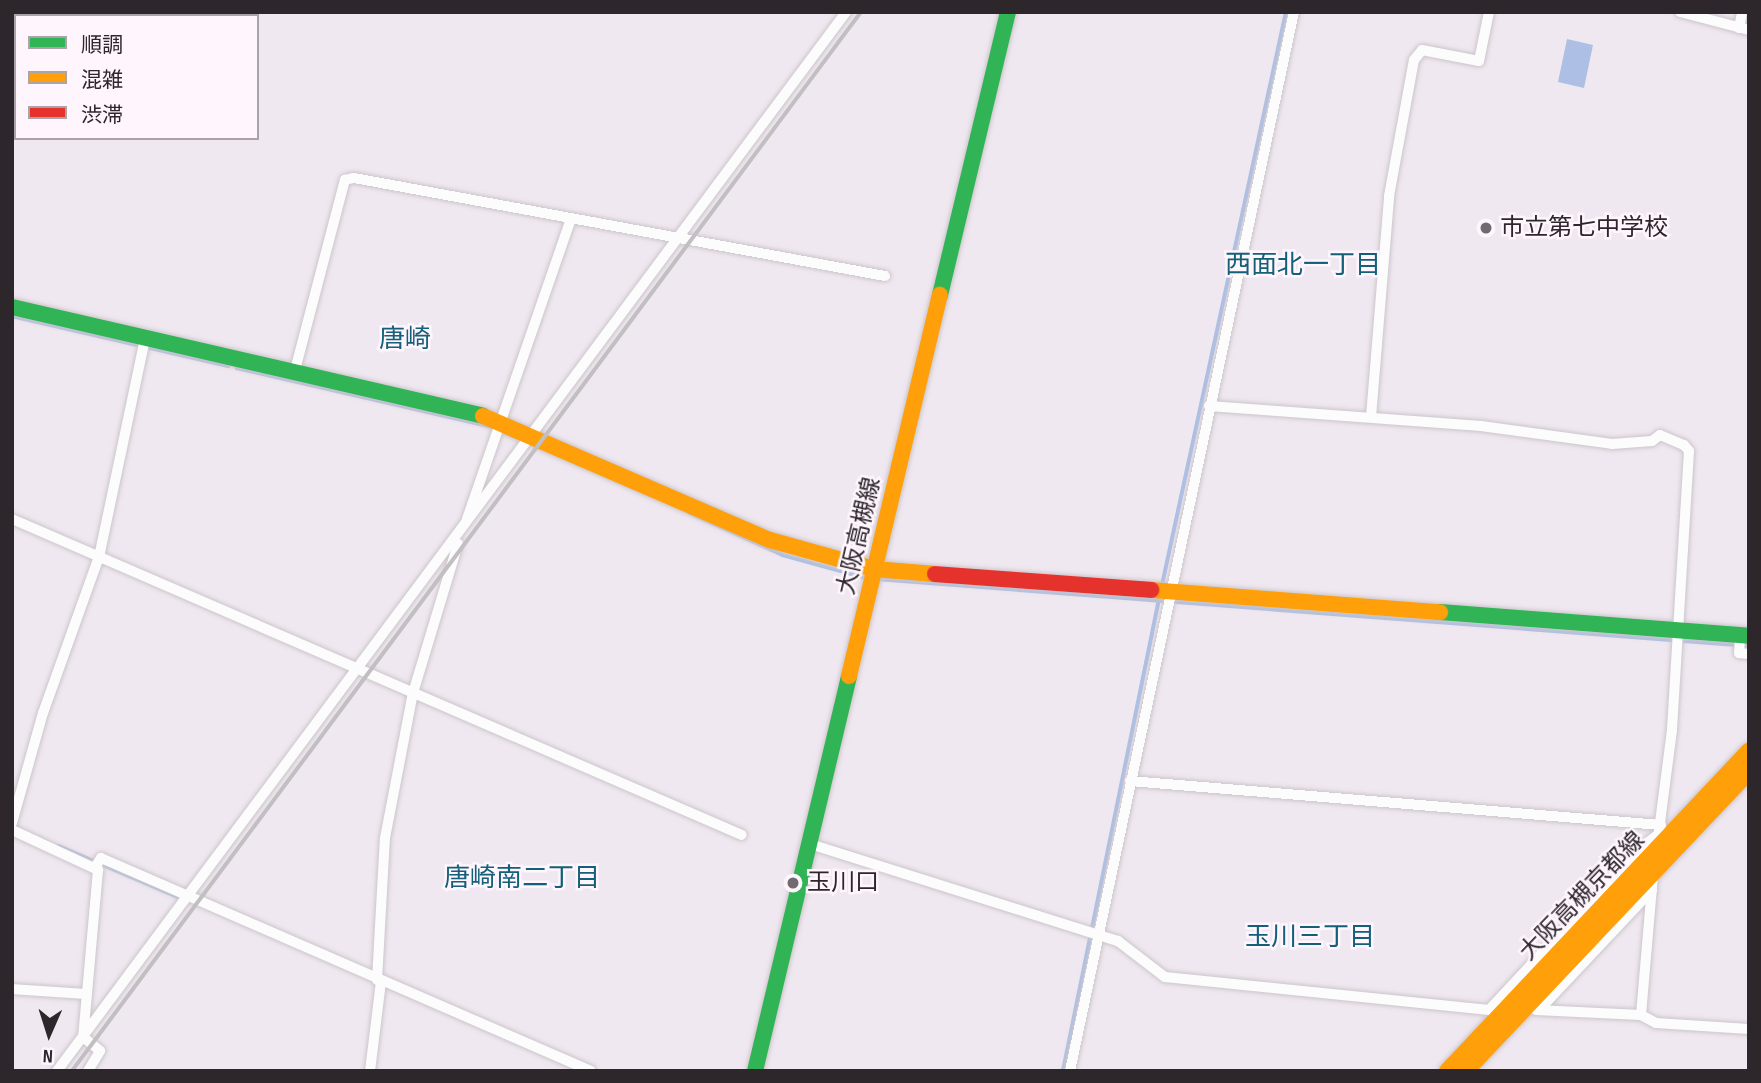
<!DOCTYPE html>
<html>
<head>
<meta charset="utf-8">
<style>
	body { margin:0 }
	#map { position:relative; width:1761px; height:1083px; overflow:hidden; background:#f0e8f0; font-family:"Sofia Sans Condensed","Noto Sans JP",sans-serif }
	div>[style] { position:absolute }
	.water>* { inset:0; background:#adbfe4 }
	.stream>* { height:3.5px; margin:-1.75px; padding:0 1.75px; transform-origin:1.75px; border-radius:1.75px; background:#adbfe4 }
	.roads { filter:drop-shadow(0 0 2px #cbc6cb) drop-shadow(0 0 2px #cbc6cb) }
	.street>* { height:10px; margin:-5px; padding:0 5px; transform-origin:5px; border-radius:5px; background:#fdfcfd }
	.fast>* { height:16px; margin:-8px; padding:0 8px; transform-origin:8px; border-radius:8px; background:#30b455 }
	.slow>* { height:16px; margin:-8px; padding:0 8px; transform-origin:8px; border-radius:8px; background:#ff9f0a }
	.jam>* { height:16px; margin:-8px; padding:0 8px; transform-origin:8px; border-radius:8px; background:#e5322d }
	.rail>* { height:3.5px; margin:-1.75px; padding:0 1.75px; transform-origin:1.75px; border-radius:1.75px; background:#c1bfc1 }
	.dots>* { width:19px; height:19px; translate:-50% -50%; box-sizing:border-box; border:4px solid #fef5fd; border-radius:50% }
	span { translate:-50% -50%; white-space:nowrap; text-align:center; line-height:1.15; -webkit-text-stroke:5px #fef5fd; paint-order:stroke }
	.poi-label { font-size:24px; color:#2d272c }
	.left { translate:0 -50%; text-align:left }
	.street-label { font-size:24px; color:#2d272c }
	.neighbourhood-label { font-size:26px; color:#136078 }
	.frame { position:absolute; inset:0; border:14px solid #2d272c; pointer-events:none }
	.legend { position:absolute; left:14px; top:14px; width:245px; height:126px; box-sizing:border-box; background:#fef5fd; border:2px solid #aaa3a9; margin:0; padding:9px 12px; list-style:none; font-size:21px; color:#2d272c }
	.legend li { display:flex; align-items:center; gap:14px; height:35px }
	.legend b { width:35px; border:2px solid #aaa3a9 }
	.north { position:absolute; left:14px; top:999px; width:70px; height:70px; -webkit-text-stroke:5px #fef5fd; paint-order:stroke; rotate:183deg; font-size:19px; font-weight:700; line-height:28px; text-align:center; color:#2d272c }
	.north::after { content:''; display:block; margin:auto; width:24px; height:32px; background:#2d272c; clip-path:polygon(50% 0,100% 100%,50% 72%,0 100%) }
</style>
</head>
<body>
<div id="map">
	<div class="water">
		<div style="clip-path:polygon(1567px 39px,1593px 45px,1584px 88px,1558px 82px)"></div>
	</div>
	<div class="stream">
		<div style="left:12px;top:316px;width:222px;rotate:13deg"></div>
		<div style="left:237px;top:368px;width:259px;rotate:13deg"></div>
		<div style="left:489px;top:426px;width:37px;rotate:22deg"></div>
		<div style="left:690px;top:513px;width:102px;rotate:24.3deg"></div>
		<div style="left:783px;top:555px;width:86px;rotate:15.5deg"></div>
		<div style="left:877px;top:579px;width:875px;rotate:4.39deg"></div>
		<div style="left:1162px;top:585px;width:586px;rotate:-77.79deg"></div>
		<div style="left:59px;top:846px;width:129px;rotate:23.2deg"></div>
		<div style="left:1063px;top:1071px;width:482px;rotate:-78.5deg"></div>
	</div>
	<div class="roads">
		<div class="street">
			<div style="left:1680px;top:12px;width:71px;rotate:14.6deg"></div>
			<div style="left:1739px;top:28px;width:16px;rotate:-79deg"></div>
			<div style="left:294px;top:374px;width:201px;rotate:-75.3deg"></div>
			<div style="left:345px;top:180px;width:9px;rotate:-13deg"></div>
			<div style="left:354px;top:178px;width:540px;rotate:10.46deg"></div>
			<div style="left:1209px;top:406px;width:273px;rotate:4.2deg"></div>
			<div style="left:1481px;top:426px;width:132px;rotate:7.8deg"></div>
			<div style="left:1612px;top:444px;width:40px;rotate:-4.3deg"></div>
			<div style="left:1652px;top:441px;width:10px;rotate:-37deg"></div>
			<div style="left:1660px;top:435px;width:26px;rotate:23deg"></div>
			<div style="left:1684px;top:445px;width:8px;rotate:50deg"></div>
			<div style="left:1689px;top:451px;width:280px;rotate:93.5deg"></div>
			<div style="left:1672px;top:730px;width:117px;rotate:97.4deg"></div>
			<div style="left:1371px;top:417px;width:222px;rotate:-85.3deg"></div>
			<div style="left:1389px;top:196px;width:138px;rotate:-79.6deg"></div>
			<div style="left:1414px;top:60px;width:13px;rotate:-51deg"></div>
			<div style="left:1422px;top:50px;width:58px;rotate:10.9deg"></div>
			<div style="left:1479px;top:61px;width:50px;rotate:-78.5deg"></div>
			<div style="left:12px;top:519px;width:795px;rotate:23.41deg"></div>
			<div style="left:467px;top:519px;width:315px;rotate:-70.9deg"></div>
			<div style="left:1740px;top:636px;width:17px;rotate:93deg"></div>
			<div style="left:1739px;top:653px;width:10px;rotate:6deg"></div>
			<div style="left:1130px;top:781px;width:533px;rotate:4.74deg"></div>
			<div style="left:12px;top:823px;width:114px;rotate:-74.3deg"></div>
			<div style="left:43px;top:713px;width:166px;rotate:-70.3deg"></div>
			<div style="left:99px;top:557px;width:223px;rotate:-78.1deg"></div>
			<div style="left:12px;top:830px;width:95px;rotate:24.9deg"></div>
			<div style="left:98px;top:870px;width:168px;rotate:95.1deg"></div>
			<div style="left:83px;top:1037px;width:22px;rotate:39deg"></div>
			<div style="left:100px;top:1051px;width:23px;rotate:121deg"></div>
			<div style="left:810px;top:844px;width:323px;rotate:17.5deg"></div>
			<div style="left:1118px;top:941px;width:59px;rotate:37.5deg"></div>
			<div style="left:1165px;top:977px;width:326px;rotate:5.8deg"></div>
			<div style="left:1489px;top:1010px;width:217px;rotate:-47.1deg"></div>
			<div style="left:1637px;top:851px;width:28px;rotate:-38deg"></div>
			<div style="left:95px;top:867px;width:11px;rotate:-56deg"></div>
			<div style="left:101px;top:858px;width:534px;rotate:23.49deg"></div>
			<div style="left:377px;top:980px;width:142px;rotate:-86.8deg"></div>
			<div style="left:385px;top:838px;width:148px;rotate:-79.1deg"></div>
			<div style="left:413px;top:693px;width:156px;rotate:-73.2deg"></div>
			<div style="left:12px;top:989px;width:73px;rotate:3.9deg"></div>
			<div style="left:1536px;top:1010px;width:105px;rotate:2.7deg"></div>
			<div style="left:1539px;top:1010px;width:165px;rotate:-46.7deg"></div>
			<div style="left:1641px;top:1015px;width:140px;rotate:-85.1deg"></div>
			<div style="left:1641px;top:1015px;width:17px;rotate:28deg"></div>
			<div style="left:1656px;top:1023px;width:93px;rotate:3.7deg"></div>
			<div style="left:57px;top:1071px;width:1321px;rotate:-53.31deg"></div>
			<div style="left:370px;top:1071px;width:90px;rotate:-83deg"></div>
			<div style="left:1070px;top:1071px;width:1082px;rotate:-78.06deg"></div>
		</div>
		<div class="fast">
			<div style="left:940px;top:295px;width:291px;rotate:-76.5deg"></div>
			<div style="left:12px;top:307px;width:483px;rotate:13deg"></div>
			<div style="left:1440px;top:612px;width:310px;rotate:4.4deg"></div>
			<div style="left:755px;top:1071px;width:406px;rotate:-76.6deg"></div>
		</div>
		<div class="slow">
			<div style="left:483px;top:416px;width:313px;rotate:23.4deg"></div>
			<div style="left:770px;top:540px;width:108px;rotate:15.6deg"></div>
			<div style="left:874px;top:569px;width:61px;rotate:4.7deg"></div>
			<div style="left:1151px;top:590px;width:290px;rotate:4.4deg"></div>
			<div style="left:849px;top:676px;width:392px;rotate:-76.6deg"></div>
			<div style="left:1447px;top:1071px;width:440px;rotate:-46.7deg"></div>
			<div style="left:1466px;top:1071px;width:412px;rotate:-46.6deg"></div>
		</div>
		<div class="jam">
			<div style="left:935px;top:574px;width:217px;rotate:4.2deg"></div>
		</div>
	</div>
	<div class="rail">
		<div style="left:72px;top:1071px;width:1321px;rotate:-53.31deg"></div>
	</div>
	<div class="dots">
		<div style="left:1486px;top:228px;background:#716b71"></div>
		<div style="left:793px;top:883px;background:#716b71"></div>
	</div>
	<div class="poi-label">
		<span class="left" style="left:1500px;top:228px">市立第七中学校</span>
		<span class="left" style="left:807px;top:883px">玉川口</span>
	</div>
	<div class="street-label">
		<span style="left:859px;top:536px;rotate:-77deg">大阪高槻線</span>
		<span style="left:1582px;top:896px;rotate:-46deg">大阪高槻京都線</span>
	</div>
	<div class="neighbourhood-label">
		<span style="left:1303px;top:266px">西面北一丁目</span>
		<span style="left:405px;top:340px">唐崎</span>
		<span style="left:522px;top:879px">唐崎南二丁目</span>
		<span style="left:1310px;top:938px">玉川三丁目</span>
	</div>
	<div class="frame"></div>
	<ul class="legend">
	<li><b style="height:9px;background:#30b455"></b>順調</li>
	<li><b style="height:9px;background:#ff9f0a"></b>混雑</li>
	<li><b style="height:9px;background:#e5322d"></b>渋滞</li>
	</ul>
	<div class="north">N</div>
</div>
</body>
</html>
